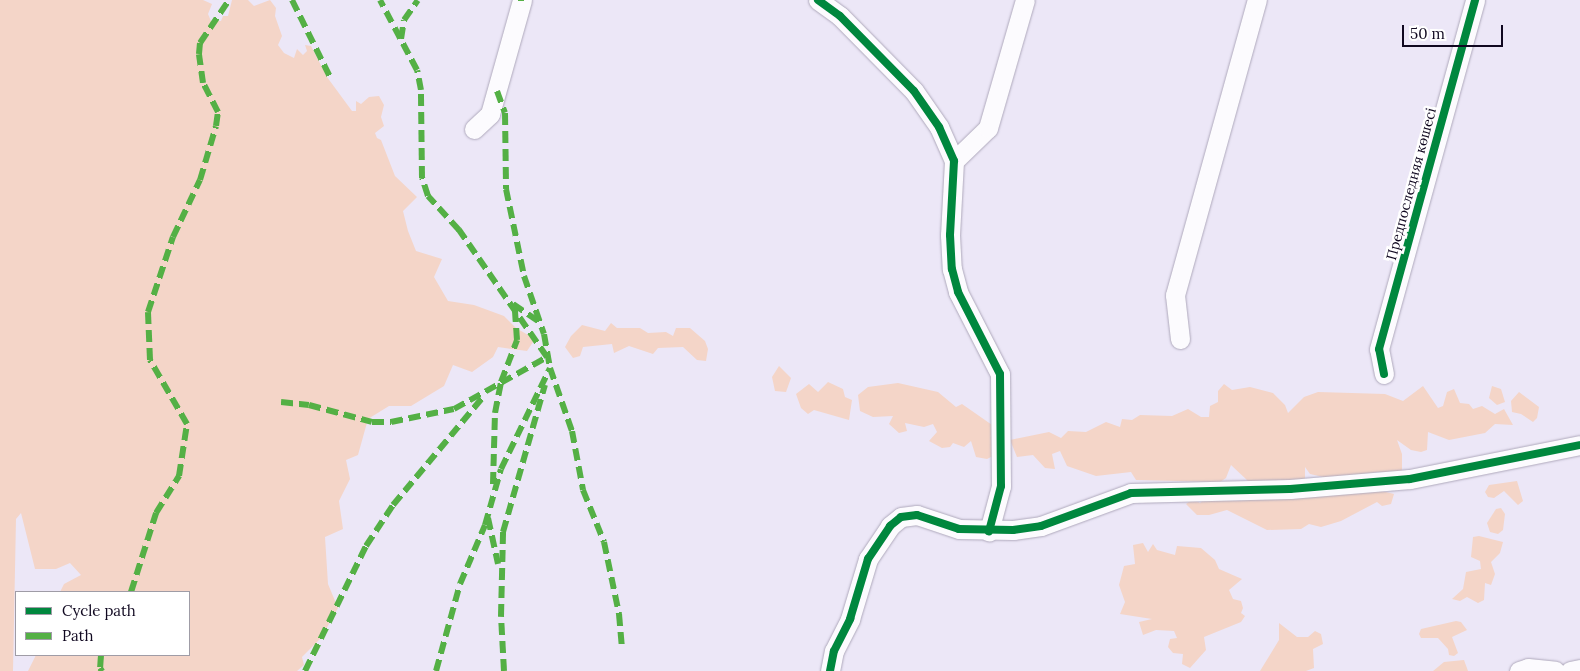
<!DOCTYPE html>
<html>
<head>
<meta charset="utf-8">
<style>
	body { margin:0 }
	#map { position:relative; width:1580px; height:671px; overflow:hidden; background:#ece7f7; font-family:Lora,serif }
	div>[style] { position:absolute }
	.green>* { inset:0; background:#f4d5c8 }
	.roads { filter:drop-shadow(0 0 1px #afa9bc) drop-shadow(0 0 1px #afa9bc) }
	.minor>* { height:19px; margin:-9.5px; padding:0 9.5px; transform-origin:9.5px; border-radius:9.5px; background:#fcfbfe }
	.quiet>* { height:6px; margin-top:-3px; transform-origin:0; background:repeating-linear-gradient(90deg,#54b045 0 12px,transparent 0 18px) }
	.cycleway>* { height:8px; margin:-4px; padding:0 4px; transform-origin:4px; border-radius:4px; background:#00873e }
	span { translate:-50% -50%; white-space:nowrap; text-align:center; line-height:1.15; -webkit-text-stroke:5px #fff; paint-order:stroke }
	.street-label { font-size:14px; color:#100820 }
	.legend { position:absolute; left:15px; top:591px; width:175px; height:65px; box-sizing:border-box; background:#fff; border:1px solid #9f9ca6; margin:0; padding:6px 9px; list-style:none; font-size:15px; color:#100820 }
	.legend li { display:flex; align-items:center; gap:10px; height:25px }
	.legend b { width:25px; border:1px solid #9f9ca6 }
	.scale { position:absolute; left:1402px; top:25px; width:101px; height:22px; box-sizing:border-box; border:2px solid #100820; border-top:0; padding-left:6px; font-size:15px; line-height:18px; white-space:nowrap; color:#100820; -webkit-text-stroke:4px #fff; paint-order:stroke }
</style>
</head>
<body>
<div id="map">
	<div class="green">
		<div style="clip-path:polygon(0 0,203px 0,212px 4px,208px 14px,211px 21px,221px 21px,223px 16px,228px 16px,232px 0,248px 0,254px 6px,270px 0,276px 8px,275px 16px,282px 36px,278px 45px,284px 53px,294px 58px,297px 49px,303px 55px,307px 51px,305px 45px,311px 46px,327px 77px,352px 111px,356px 111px,356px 101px,361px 104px,369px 97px,379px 96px,384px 105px,381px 117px,384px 126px,375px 133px,377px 138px,381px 140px,395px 176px,417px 197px,403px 211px,408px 231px,416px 251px,442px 259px,434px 277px,448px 301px,474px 305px,504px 316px,516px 328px,535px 339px,527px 351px,498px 347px,493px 357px,472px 372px,453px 365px,444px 386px,411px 406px,389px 406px,368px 419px,358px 455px,346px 460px,350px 479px,339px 501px,343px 529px,325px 537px,328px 584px,338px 608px,321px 638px,302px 657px,304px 665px,297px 671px,28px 671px,36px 655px,189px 655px,189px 592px,60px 592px,64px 584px,81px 575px,70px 563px,56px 569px,35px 569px,21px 513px,16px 519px,13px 671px,0 671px)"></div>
		<div style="clip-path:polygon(611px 323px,617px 328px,640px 328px,648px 333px,666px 332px,673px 336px,676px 328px,690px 328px,705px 341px,708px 349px,706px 361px,697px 360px,683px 347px,658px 348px,653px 354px,629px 346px,614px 353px,612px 344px,583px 347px,580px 356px,573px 358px,565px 347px,571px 336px,582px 325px,605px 331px)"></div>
		<div style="clip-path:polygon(779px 366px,791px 378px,786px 392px,775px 391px,772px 377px)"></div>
		<div style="clip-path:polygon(828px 382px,843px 389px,845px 397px,852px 400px,849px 420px,814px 410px,808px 414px,801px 408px,796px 394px,809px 384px,818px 392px)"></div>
		<div style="clip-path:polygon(898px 383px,938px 392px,956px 407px,962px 404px,995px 427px,993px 456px,987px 459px,976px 457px,971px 441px,964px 447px,953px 443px,950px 447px,942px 448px,929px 441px,937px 432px,933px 424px,924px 427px,905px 423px,907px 431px,899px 433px,889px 424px,893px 416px,873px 417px,860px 411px,858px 395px,868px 387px)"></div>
		<div style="clip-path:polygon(1224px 384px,1232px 390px,1250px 387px,1273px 393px,1285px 405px,1288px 413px,1304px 397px,1318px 392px,1385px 394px,1403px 401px,1423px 386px,1438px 408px,1443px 406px,1447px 392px,1454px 389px,1460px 403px,1469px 404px,1473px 409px,1482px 406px,1495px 414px,1504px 409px,1513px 425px,1495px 424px,1485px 433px,1449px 440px,1428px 432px,1427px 450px,1421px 452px,1411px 450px,1397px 440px,1402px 454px,1402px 473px,1378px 472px,1370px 473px,1366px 477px,1328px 478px,1310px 474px,1305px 467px,1305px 480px,1256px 483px,1248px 481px,1231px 465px,1226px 478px,1220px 482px,1136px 480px,1131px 472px,1096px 476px,1067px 466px,1060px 451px,1052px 454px,1055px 469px,1045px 468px,1033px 455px,1017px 457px,1010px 440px,1049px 432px,1061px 438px,1068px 431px,1086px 432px,1106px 422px,1120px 427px,1122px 419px,1132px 420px,1140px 415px,1172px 416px,1188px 409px,1201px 417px,1209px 417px,1210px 406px,1218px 402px,1218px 391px)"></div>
		<div style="clip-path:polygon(1492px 386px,1501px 389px,1505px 402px,1497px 405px,1489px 398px)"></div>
		<div style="clip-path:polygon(1519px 392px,1539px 407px,1537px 418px,1533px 422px,1521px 414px,1512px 412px,1511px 401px)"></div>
		<div style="clip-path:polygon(1517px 481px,1523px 501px,1518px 505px,1504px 491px,1494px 498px,1488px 497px,1485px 492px,1489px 485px)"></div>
		<div style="clip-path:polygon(1374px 489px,1394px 494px,1391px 504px,1382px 506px,1377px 502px,1341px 521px,1321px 527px,1309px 524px,1301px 529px,1267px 530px,1227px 510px,1209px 515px,1197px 515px,1186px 504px,1193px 499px,1200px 503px,1206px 497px)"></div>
		<div style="clip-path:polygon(1501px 508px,1505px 514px,1503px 530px,1498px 534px,1490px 532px,1487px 523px,1496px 509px)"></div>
		<div style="clip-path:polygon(1479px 536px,1503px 542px,1500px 553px,1491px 562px,1495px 574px,1491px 585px,1485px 583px,1484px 600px,1478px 603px,1467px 597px,1460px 601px,1452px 599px,1463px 589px,1466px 572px,1481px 569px,1480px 561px,1471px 557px,1473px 537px)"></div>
		<div style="clip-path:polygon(1143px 543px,1148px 552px,1153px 544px,1157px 550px,1175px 555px,1177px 546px,1201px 548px,1215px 560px,1219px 569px,1242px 579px,1229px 590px,1233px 599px,1241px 601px,1243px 608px,1241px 613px,1245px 616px,1241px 622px,1204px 637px,1206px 650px,1190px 668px,1182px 664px,1183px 654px,1173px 653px,1168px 647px,1170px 639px,1177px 638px,1174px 631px,1156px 630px,1143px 635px,1139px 622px,1152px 619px,1120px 614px,1125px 602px,1119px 585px,1124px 566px,1135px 564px,1133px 545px)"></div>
		<div style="clip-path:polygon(1456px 621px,1461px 622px,1467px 630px,1452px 637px,1458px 653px,1454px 656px,1449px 655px,1448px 649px,1438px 638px,1421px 638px,1419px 634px,1421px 629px)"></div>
		<div style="clip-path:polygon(1279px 623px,1297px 637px,1308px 637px,1315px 631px,1321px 634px,1323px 644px,1313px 649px,1314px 668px,1306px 671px,1260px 671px,1279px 640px)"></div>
		<div style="clip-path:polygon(1464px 660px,1468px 671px,1433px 671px,1444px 662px)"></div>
	</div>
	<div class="roads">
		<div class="minor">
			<div style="left:818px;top:0;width:27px;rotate:36deg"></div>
			<div style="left:840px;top:16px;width:105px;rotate:45.4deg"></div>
			<div style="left:914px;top:91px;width:44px;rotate:55.2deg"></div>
			<div style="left:939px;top:127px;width:37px;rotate:66deg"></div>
			<div style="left:954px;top:161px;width:74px;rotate:93.1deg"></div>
			<div style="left:950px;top:235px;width:34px;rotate:87deg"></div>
			<div style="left:952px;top:269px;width:24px;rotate:75deg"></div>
			<div style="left:958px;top:292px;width:92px;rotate:62.9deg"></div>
			<div style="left:1000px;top:374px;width:112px;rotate:89.5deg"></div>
			<div style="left:1001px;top:486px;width:47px;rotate:104.9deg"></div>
			<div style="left:474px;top:129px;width:22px;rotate:-43deg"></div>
			<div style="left:490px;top:114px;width:118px;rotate:-74.3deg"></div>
			<div style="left:954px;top:161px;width:47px;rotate:-44.1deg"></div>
			<div style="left:988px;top:128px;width:133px;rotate:-73.9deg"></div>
			<div style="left:1180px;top:339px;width:44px;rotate:-96.5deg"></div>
			<div style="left:1175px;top:295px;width:306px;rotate:-74.5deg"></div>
			<div style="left:1384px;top:374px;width:25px;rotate:-101deg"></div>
			<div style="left:1379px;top:349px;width:362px;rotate:-74.6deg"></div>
			<div style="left:830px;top:671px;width:20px;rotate:-79deg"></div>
			<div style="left:834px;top:651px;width:36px;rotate:-63deg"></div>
			<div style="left:850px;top:619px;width:63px;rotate:-73.3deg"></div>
			<div style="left:868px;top:559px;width:40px;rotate:-56deg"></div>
			<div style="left:890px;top:526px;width:14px;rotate:-39deg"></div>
			<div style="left:901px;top:517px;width:16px;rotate:-7deg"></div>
			<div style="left:917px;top:515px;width:44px;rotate:18.4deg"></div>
			<div style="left:959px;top:529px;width:54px;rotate:1.1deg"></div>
			<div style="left:1013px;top:530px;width:28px;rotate:-8deg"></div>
			<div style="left:1041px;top:526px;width:96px;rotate:-20.1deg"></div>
			<div style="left:1131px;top:493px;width:159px;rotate:-1.4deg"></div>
			<div style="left:1290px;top:489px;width:120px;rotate:-4.8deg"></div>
			<div style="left:1410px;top:479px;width:173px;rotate:-11.3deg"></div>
			<div style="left:1519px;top:671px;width:9px;rotate:-18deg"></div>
			<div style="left:1528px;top:668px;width:27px;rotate:6deg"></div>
			<div style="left:1570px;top:671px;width:10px;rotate:-11deg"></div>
		</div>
	</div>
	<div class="quiet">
		<div style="left:292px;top:0;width:86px;rotate:63.7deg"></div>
		<div style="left:521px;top:0;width:1px;rotate:90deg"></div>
		<div style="left:401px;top:39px;width:19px;rotate:-81deg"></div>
		<div style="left:404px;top:20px;width:24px;rotate:-55deg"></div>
		<div style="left:497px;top:91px;width:23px;rotate:70deg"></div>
		<div style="left:505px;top:113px;width:76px;rotate:89.2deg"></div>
		<div style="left:506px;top:189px;width:89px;rotate:78.3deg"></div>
		<div style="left:524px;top:276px;width:61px;rotate:71deg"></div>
		<div style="left:544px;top:334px;width:35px;rotate:80deg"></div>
		<div style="left:550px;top:368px;width:67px;rotate:70.8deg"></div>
		<div style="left:572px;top:431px;width:60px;rotate:79.4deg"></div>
		<div style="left:583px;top:490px;width:56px;rotate:68deg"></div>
		<div style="left:604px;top:542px;width:74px;rotate:78.2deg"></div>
		<div style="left:619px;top:614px;width:35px;rotate:85deg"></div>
		<div style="left:513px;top:304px;width:32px;rotate:34deg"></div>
		<div style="left:281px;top:402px;width:28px;rotate:6deg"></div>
		<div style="left:309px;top:405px;width:65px;rotate:15.1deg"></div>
		<div style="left:372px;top:422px;width:19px"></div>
		<div style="left:391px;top:422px;width:64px;rotate:-11.7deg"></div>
		<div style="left:454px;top:409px;width:107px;rotate:-29.2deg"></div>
		<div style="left:547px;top:357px;width:155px;rotate:-124.7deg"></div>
		<div style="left:459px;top:230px;width:46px;rotate:-132.4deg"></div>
		<div style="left:428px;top:196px;width:19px;rotate:-108deg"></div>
		<div style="left:422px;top:178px;width:88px;rotate:-90.7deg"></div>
		<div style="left:421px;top:90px;width:20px;rotate:-101deg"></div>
		<div style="left:417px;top:70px;width:79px;rotate:-117.9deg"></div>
		<div style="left:493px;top:484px;width:71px;rotate:-88.4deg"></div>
		<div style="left:495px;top:413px;width:32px;rotate:-79deg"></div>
		<div style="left:501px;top:382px;width:45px;rotate:-69.1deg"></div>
		<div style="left:517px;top:340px;width:29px;rotate:-94deg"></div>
		<div style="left:488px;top:518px;width:47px;rotate:77.7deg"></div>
		<div style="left:131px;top:592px;width:83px;rotate:-72.4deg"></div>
		<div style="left:156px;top:513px;width:44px;rotate:-58.1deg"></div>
		<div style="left:179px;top:476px;width:53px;rotate:-81.3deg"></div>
		<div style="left:187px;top:424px;width:74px;rotate:-120deg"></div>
		<div style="left:150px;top:360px;width:48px;rotate:-92.4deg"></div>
		<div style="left:148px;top:312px;width:79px;rotate:-71.6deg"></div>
		<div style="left:173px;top:237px;width:63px;rotate:-64.7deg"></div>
		<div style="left:200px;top:180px;width:56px;rotate:-73.5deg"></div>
		<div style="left:216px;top:126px;width:14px;rotate:-82deg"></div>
		<div style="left:218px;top:112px;width:33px;rotate:-117deg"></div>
		<div style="left:203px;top:83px;width:29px;rotate:-98deg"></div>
		<div style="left:199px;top:54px;width:11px;rotate:-85deg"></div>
		<div style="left:200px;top:43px;width:52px;rotate:-56deg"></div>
		<div style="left:101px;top:655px;width:13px;rotate:94deg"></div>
		<div style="left:100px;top:668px;width:4px;rotate:56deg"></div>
		<div style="left:305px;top:671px;width:139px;rotate:-64deg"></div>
		<div style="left:366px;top:546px;width:49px;rotate:-56.6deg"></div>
		<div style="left:393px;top:505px;width:139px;rotate:-50.2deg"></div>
		<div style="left:436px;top:671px;width:90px;rotate:-74.6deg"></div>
		<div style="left:460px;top:584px;width:64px;rotate:-67deg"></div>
		<div style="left:485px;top:525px;width:58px;rotate:-74.1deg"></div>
		<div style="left:501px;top:469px;width:112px;rotate:-64.1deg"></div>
		<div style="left:504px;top:671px;width:55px;rotate:-93.1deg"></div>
		<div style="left:501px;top:616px;width:84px;rotate:-88.6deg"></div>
		<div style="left:503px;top:532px;width:153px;rotate:-74.1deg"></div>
	</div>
	<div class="cycleway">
		<div style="left:818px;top:0;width:27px;rotate:36deg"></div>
		<div style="left:840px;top:16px;width:105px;rotate:45.4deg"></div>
		<div style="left:914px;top:91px;width:44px;rotate:55.2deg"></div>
		<div style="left:939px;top:127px;width:37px;rotate:66deg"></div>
		<div style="left:954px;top:161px;width:74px;rotate:93.1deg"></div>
		<div style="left:950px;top:235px;width:34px;rotate:87deg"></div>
		<div style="left:952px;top:269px;width:24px;rotate:75deg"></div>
		<div style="left:958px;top:292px;width:92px;rotate:62.9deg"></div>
		<div style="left:1000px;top:374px;width:112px;rotate:89.5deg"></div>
		<div style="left:1001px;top:486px;width:47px;rotate:104.9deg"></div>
		<div style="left:1384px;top:374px;width:25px;rotate:-101deg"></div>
		<div style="left:1379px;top:349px;width:362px;rotate:-74.6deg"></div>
		<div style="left:830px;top:671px;width:20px;rotate:-79deg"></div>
		<div style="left:834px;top:651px;width:36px;rotate:-63deg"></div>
		<div style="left:850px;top:619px;width:63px;rotate:-73.3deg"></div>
		<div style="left:868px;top:559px;width:40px;rotate:-56deg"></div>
		<div style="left:890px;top:526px;width:14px;rotate:-39deg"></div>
		<div style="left:901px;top:517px;width:16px;rotate:-7deg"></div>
		<div style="left:917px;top:515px;width:44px;rotate:18.4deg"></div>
		<div style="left:959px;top:529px;width:54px;rotate:1.1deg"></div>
		<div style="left:1013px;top:530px;width:28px;rotate:-8deg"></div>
		<div style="left:1041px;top:526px;width:96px;rotate:-20.1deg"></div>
		<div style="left:1131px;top:493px;width:159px;rotate:-1.4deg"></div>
		<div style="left:1290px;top:489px;width:120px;rotate:-4.8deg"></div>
		<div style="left:1410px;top:479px;width:173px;rotate:-11.3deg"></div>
	</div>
	<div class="street-label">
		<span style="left:1411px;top:184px;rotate:-75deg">Предпоследняя көшесі</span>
	</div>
	<ul class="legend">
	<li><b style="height:6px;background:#00873e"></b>Cycle path</li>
	<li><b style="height:6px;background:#54b045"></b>Path</li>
	</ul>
	<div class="scale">50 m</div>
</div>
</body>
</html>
